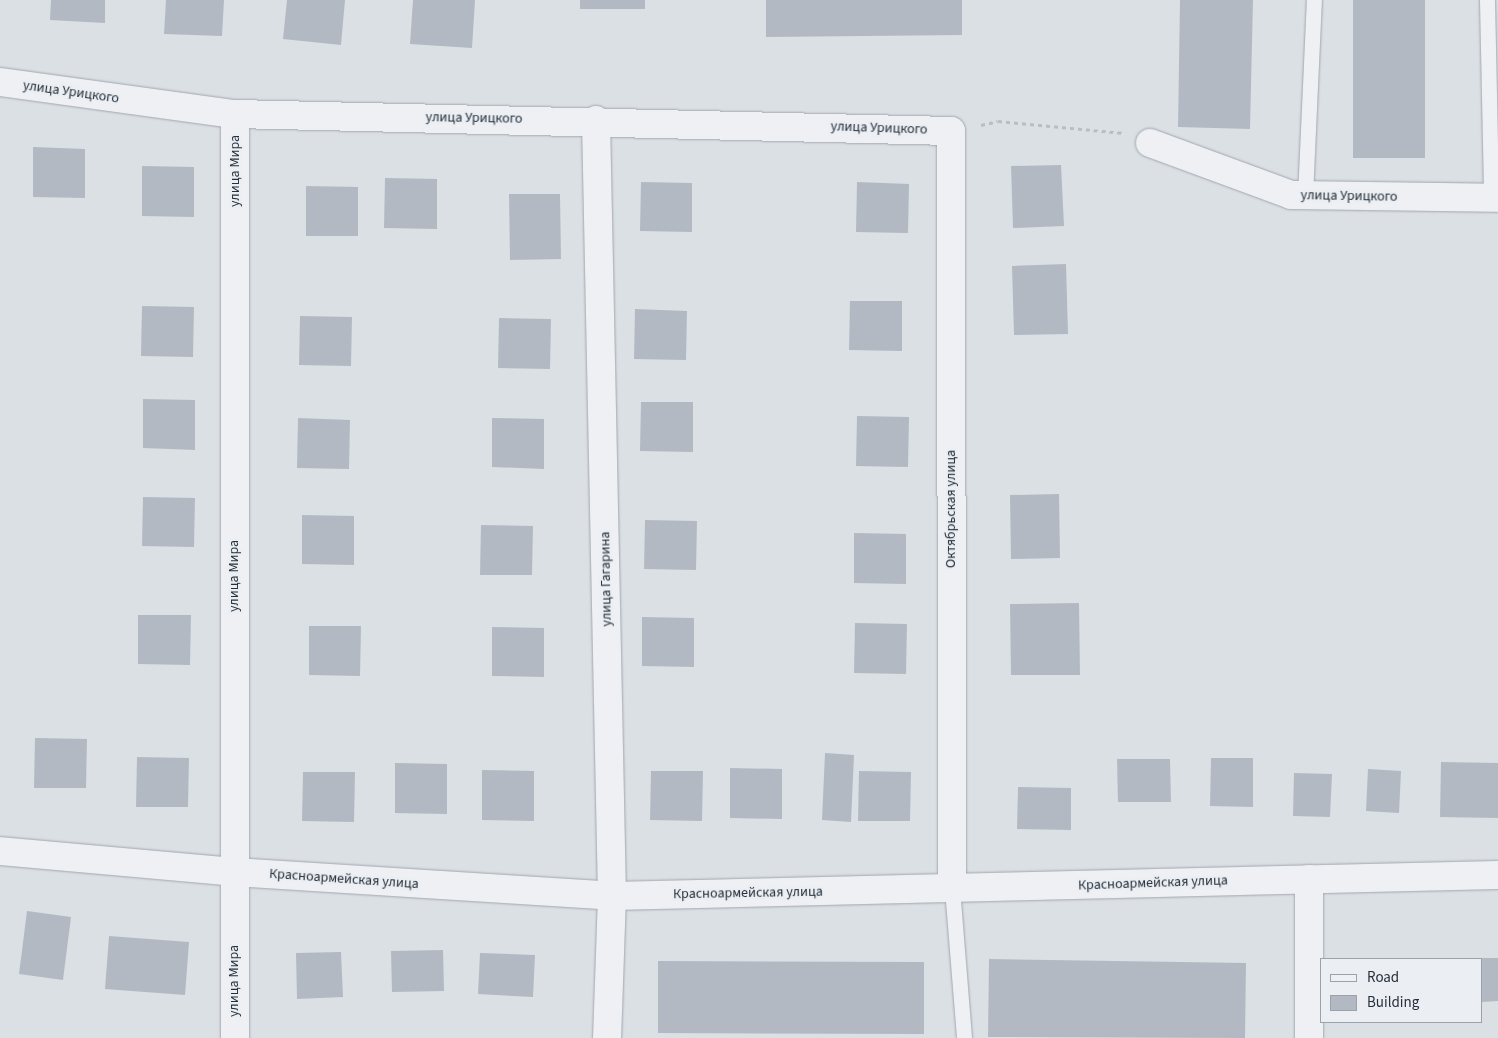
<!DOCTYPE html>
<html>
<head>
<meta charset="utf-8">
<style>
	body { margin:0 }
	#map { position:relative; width:1498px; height:1038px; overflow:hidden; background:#dbe0e5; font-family:"Source Sans 3",sans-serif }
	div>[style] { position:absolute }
	.building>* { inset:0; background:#b3b9c2 }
	.path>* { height:3px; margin-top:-1.5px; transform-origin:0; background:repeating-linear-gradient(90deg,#babec4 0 4px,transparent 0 8px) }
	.roads { filter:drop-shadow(0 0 1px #a1a7af) drop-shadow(0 0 1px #a1a7af) }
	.service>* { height:15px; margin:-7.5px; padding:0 7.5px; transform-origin:7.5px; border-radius:7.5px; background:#eef0f4 }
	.minor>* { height:28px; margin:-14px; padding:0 14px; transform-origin:14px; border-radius:14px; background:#eef0f4 }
	.tertiary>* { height:28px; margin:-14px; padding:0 14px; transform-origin:14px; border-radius:14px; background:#eef0f4 }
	span { translate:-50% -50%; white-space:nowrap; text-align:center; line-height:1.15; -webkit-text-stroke:4.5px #ebeff3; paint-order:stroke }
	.street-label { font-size:14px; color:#262f3b }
	.legend { position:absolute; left:1320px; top:958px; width:162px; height:65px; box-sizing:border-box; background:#ebeff3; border:1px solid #9ca2a9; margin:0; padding:6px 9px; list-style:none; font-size:15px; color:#262f3b }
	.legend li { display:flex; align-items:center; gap:10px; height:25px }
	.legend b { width:25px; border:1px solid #9ca2a9 }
</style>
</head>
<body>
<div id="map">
	<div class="building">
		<div style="clip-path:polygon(51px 0,105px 0,105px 23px,50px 20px)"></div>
		<div style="clip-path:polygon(166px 0,224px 0,222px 36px,164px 34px)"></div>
		<div style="clip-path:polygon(287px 0,345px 0,341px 45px,283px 39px)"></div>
		<div style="clip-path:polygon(413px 0,475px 0,472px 48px,410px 44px)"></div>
		<div style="clip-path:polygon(580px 0,645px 0,645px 9px,580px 9px)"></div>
		<div style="clip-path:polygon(766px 0,962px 0,962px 35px,766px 37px)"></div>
		<div style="clip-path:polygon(1180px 0,1253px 0,1250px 129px,1178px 127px)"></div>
		<div style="clip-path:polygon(1353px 0,1425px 0,1425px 158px,1353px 158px)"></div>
		<div style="clip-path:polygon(33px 147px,85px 149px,85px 198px,33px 197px)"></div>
		<div style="clip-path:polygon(1061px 165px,1064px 226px,1013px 228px,1011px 166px)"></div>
		<div style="clip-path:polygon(142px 166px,194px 167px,194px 217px,142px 216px)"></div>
		<div style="clip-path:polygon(385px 178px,437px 179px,437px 229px,384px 228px)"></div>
		<div style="clip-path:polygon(641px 182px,692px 183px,692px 232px,640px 231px)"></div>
		<div style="clip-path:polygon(857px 182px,909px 184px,908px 233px,856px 232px)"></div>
		<div style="clip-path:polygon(306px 186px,358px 187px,358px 236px,306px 236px)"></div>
		<div style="clip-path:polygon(509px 194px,560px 194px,561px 259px,510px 260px)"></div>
		<div style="clip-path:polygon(1066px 264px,1068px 334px,1014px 335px,1012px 266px)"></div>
		<div style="clip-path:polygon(850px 301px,902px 301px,902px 351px,849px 350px)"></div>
		<div style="clip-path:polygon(142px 306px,194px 307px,193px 357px,141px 356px)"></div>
		<div style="clip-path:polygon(635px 309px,687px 311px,686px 360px,634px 359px)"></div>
		<div style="clip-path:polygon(300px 316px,352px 317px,351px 366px,299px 365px)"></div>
		<div style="clip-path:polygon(499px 318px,551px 319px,550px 369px,498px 368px)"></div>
		<div style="clip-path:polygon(143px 399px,195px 400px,195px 450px,143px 448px)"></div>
		<div style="clip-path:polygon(641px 402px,693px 402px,693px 452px,640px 451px)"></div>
		<div style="clip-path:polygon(857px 416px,909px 417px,908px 467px,856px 466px)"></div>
		<div style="clip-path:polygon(298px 418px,350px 420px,349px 469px,297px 468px)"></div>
		<div style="clip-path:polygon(492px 418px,544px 419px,544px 469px,492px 467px)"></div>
		<div style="clip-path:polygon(1059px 494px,1060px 558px,1011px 559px,1010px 495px)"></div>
		<div style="clip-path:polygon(143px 497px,195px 498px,194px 547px,142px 546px)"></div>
		<div style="clip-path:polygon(302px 515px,354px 516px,354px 565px,302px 564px)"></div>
		<div style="clip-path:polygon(645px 520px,697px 521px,696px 570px,644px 569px)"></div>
		<div style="clip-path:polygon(481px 525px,533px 526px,532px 575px,480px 575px)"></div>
		<div style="clip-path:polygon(854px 533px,906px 534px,906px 584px,854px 583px)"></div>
		<div style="clip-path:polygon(1079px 603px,1080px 675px,1011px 675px,1010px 604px)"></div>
		<div style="clip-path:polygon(138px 615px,191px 615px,190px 665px,138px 664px)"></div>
		<div style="clip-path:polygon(642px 617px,694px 618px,694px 667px,642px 666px)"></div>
		<div style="clip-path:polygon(855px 623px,907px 624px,906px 674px,854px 673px)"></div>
		<div style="clip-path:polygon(309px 626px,361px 626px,360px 676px,309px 675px)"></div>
		<div style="clip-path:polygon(492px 627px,544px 628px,544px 677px,492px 676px)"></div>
		<div style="clip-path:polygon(35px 738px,87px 739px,86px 788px,34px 788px)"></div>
		<div style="clip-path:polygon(825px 753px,854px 755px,851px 822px,822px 820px)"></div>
		<div style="clip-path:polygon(137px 757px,189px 758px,188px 807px,136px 807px)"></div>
		<div style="clip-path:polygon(1211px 758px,1253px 758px,1253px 807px,1210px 806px)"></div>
		<div style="clip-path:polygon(1117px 759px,1170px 759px,1171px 802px,1118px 802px)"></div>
		<div style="clip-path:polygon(1441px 762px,1498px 763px,1498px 818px,1440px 817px)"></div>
		<div style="clip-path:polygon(395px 763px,447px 764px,447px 814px,395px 813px)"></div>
		<div style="clip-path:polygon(730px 768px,782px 769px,782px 819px,730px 818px)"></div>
		<div style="clip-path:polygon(1368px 769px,1401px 771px,1399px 813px,1366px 811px)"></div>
		<div style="clip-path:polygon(482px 770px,534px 771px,534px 821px,482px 820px)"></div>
		<div style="clip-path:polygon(651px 771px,703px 771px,702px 821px,650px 820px)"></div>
		<div style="clip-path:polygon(859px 771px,911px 772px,910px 821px,858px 821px)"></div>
		<div style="clip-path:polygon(303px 772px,355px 772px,354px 822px,302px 821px)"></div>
		<div style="clip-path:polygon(1294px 773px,1332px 774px,1330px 817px,1293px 816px)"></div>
		<div style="clip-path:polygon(1018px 787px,1071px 788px,1071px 830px,1017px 829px)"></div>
		<div style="clip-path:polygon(27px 911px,71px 917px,63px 980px,19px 974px)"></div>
		<div style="clip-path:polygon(109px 936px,189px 942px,185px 995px,105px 989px)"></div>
		<div style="clip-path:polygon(443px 950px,444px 991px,392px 992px,391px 951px)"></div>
		<div style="clip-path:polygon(341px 952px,343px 997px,297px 999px,296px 953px)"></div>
		<div style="clip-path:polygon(480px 953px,535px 955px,533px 997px,478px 994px)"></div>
		<div style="clip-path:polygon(1482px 958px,1498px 958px,1498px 1001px,1482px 1002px)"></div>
		<div style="clip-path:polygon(989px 959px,1246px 963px,1245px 1038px,988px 1037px)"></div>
		<div style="clip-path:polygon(658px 961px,924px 962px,924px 1034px,658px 1033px)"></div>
	</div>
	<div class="path">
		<div style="left:981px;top:125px;width:17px;rotate:-13deg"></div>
		<div style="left:998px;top:121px;width:126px;rotate:5.5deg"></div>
	</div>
	<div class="roads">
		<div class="service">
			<div style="left:1487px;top:0;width:198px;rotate:88.8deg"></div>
			<div style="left:1305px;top:196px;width:196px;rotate:-87.4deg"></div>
			<div style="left:952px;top:888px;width:150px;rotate:85.4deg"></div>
		</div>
		<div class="minor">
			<div style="left:0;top:82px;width:237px;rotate:7.8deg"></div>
			<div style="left:235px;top:114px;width:716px;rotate:1.36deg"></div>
			<div style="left:951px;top:131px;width:757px;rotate:89.92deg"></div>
			<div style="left:596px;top:120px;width:776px;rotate:88.82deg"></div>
			<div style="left:612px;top:896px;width:142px;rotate:92deg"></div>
			<div style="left:1150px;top:143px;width:150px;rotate:20.2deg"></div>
			<div style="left:1291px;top:195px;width:207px;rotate:0.8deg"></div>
			<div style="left:235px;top:1038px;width:924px;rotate:-90deg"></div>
			<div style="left:1309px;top:1038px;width:159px;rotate:-90deg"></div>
		</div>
		<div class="tertiary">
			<div style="left:0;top:851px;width:235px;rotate:5.1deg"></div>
			<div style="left:234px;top:872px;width:379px;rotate:3.6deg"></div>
			<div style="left:612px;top:896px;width:886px;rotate:-1.36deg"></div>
		</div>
	</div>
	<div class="street-label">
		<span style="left:71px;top:92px;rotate:8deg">улица Урицкого</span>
		<span style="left:474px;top:118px;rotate:1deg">улица Урицкого</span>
		<span style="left:879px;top:128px;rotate:2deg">улица Урицкого</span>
		<span style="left:235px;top:171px;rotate:-90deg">улица Мира</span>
		<span style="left:1349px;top:196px;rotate:1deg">улица Урицкого</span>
		<span style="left:951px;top:509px;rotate:-90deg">Октябрьская улица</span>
		<span style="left:234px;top:576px;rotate:-90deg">улица Мира</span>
		<span style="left:606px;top:579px;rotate:-91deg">улица Гагарина</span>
		<span style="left:344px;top:879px;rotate:4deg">Красноармейская улица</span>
		<span style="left:1153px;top:883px;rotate:-2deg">Красноармейская улица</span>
		<span style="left:748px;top:893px;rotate:-1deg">Красноармейская улица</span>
		<span style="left:234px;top:981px;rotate:-90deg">улица Мира</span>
	</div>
	<ul class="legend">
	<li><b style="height:6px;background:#eef0f4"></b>Road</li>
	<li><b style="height:14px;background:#b3b9c2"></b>Building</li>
	</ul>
</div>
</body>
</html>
